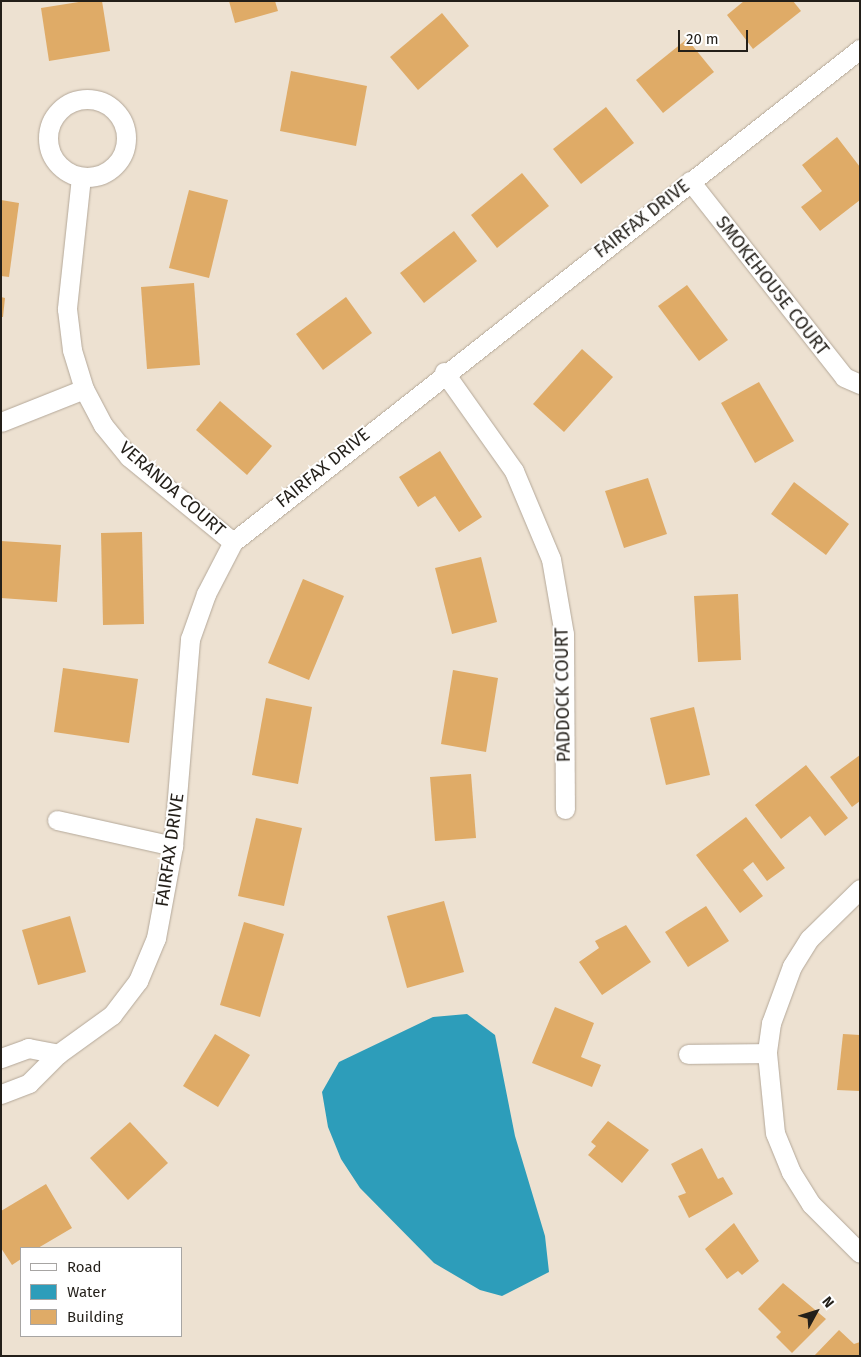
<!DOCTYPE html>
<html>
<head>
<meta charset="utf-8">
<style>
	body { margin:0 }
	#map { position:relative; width:861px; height:1357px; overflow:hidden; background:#ede1d1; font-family:"Fira Sans",sans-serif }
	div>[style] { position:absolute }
	.water>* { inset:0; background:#2d9dba }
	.building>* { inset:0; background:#dfab67 }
	.roads { filter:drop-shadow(0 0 1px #b4a899) drop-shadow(0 0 1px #b4a899) }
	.minor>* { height:19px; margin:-9.5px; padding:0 9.5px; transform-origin:9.5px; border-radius:9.5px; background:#fff }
	.minor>.ring { margin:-9.5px; padding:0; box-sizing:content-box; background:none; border:19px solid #fff; border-radius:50% }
	span { translate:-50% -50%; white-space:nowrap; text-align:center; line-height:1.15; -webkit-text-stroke:4px #fff; paint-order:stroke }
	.street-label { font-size:18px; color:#231f19 }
	.frame { position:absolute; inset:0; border:2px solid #231f19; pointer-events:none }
	.legend { position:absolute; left:20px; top:1247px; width:162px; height:90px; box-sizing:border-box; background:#fff; border:1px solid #a7a5a3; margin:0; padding:6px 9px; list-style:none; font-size:15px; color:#231f19 }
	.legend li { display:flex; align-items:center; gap:10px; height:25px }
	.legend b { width:25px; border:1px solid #a7a5a3 }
	.north { position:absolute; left:791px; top:1287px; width:50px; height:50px; -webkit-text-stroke:4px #fff; paint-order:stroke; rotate:51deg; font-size:14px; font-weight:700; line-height:20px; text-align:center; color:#231f19 }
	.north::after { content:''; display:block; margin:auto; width:18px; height:22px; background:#231f19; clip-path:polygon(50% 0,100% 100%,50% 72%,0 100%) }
	.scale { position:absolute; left:678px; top:30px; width:70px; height:22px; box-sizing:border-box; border:2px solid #231f19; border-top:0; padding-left:6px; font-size:15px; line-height:18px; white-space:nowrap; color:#231f19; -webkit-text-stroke:4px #fff; paint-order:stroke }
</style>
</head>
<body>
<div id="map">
	<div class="water">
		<div style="clip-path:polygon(467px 1014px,495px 1035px,515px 1136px,545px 1236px,549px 1272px,502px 1296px,480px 1290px,434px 1263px,360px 1188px,341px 1159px,328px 1127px,322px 1092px,339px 1062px,433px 1017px)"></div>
	</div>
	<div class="building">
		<div style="clip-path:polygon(85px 1px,102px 1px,110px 51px,49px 61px,41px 8px)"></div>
		<div style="clip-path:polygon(229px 1px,275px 1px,278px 11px,235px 23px)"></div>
		<div style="clip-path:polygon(744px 1px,793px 1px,801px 11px,753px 49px,727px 15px)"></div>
		<div style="clip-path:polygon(442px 13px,469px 46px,418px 90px,390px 57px)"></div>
		<div style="clip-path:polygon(687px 39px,714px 72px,663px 113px,636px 80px)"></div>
		<div style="clip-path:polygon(291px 71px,367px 86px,356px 146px,280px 131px)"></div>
		<div style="clip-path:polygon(606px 107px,634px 143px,581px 184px,553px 149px)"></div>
		<div style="clip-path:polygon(837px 137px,860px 167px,860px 200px,820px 231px,801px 207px,822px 191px,802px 165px)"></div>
		<div style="clip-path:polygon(522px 173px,549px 206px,497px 248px,471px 215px)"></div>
		<div style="clip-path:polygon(189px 190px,228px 200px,209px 278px,169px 268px)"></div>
		<div style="clip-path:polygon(1px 200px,19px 203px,9px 277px,1px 276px)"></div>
		<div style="clip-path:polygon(454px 231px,477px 261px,424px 303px,400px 273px)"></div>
		<div style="clip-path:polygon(194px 283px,200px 365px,147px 369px,141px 287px)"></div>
		<div style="clip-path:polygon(687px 285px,728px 340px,699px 361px,658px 306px)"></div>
		<div style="clip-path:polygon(1px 297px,5px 298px,3px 317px,1px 317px)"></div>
		<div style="clip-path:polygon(346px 297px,372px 333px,323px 370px,296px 334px)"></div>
		<div style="clip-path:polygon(582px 349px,613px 377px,564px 432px,533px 404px)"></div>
		<div style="clip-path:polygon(759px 382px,794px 441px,755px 463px,721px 403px)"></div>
		<div style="clip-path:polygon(220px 401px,272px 446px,247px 475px,196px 430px)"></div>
		<div style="clip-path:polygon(440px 451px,482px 517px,459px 532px,435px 496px,418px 507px,399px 477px)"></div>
		<div style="clip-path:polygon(648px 478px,667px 534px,624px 548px,605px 491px)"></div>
		<div style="clip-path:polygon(794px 482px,849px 524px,826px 555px,771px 514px)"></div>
		<div style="clip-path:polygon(142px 532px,144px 624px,103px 625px,101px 533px)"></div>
		<div style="clip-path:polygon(1px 541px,61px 545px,57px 602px,1px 598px)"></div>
		<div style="clip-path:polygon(481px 557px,497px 622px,452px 634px,435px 568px)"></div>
		<div style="clip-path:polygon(303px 579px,344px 596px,309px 680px,268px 663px)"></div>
		<div style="clip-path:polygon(738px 594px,741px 660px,698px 662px,694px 596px)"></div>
		<div style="clip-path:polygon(63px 668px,138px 679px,129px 743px,54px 732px)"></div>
		<div style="clip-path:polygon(453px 670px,498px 678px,486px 752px,441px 744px)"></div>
		<div style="clip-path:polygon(266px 698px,312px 707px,298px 784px,252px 775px)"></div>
		<div style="clip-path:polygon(694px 707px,710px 775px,666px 785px,650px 718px)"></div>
		<div style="clip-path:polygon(860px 755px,860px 801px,852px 807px,830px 777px)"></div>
		<div style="clip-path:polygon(806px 765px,848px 818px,825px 836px,810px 816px,781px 839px,755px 805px)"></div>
		<div style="clip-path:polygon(471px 774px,476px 838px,435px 841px,430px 777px)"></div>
		<div style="clip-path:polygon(746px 817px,785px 868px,767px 881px,753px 862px,743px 870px,763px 896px,740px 913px,696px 855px)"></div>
		<div style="clip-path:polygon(256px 818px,302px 828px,284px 906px,238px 896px)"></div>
		<div style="clip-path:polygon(444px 901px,464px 972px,407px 988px,387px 916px)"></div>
		<div style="clip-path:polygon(706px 906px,729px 941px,688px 967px,665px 932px)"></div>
		<div style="clip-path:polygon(70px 916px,86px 972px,38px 985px,22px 930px)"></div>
		<div style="clip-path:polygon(244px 922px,284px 934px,260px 1017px,220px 1005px)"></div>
		<div style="clip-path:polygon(626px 925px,651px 962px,602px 995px,579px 962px,599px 948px,595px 941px)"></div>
		<div style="clip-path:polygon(555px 1007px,594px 1023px,581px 1057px,601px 1065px,592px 1087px,532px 1063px)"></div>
		<div style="clip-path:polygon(215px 1034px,250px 1055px,218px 1107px,183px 1086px)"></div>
		<div style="clip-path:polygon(843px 1034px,860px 1035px,860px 1091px,837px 1090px)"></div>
		<div style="clip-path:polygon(608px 1121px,649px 1150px,622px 1183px,588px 1155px,596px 1146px,591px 1142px)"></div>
		<div style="clip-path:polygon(130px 1122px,168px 1163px,128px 1200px,90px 1158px)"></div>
		<div style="clip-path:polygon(702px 1148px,718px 1179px,723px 1177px,733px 1194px,689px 1218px,678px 1196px,686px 1193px,671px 1164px)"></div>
		<div style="clip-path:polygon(46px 1184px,72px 1228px,38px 1248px,21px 1248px,21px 1259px,12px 1265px,1px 1248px,1px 1211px)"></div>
		<div style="clip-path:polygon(734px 1223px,759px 1261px,742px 1275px,738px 1271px,727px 1279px,705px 1249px)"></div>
		<div style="clip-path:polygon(783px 1283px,826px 1319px,792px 1353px,776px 1337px,781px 1332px,758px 1309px)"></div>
		<div style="clip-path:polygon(839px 1330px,854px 1344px,860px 1342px,860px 1356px,814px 1356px)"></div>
	</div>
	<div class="roads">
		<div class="minor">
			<div class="ring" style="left:48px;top:99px;width:59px;height:59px"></div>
			<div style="left:81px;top:177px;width:133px;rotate:96.1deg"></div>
			<div style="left:67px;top:309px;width:41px;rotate:83deg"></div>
			<div style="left:72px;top:350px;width:41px;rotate:72.9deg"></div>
			<div style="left:84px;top:389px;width:41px;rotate:62.2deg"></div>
			<div style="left:103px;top:425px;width:41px;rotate:50.9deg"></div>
			<div style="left:129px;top:457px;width:134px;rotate:39.3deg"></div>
			<div style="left:690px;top:181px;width:249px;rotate:51.8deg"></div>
			<div style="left:844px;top:377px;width:17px;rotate:24deg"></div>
			<div style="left:444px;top:372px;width:121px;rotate:54.7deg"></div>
			<div style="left:514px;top:471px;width:95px;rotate:67.2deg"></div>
			<div style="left:551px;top:559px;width:76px;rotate:80.2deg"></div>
			<div style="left:564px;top:634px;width:175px;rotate:89.7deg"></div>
			<div style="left:1px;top:422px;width:89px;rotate:-21.7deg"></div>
			<div style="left:57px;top:820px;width:119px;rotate:12.6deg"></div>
			<div style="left:860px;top:889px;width:71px;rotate:135.6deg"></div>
			<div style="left:809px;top:939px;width:32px;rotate:122deg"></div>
			<div style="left:792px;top:966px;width:61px;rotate:110.2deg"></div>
			<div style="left:771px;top:1023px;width:30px;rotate:98deg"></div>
			<div style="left:767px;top:1053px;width:80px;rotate:84.3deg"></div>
			<div style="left:775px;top:1133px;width:42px;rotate:67.7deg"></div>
			<div style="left:791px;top:1172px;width:38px;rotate:58deg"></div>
			<div style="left:811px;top:1204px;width:69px;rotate:45deg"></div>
			<div style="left:688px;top:1054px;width:79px;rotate:-0.7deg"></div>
			<div style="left:1px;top:1058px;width:29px;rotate:-20deg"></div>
			<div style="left:28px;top:1048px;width:31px;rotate:11deg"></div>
			<div style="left:1px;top:1094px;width:30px;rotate:-21deg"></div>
			<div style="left:29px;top:1083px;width:41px;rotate:-45deg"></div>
			<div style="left:58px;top:1054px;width:67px;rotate:-35.8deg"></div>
			<div style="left:112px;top:1015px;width:43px;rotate:-52.6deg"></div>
			<div style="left:138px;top:981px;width:47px;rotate:-67.3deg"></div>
			<div style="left:156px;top:938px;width:94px;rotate:-79.5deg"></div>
			<div style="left:173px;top:846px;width:208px;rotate:-85.3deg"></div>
			<div style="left:190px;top:639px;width:48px;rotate:-70.4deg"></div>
			<div style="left:206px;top:594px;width:59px;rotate:-62.6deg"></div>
			<div style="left:233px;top:542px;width:798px;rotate:-38.18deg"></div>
		</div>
	</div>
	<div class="street-label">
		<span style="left:642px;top:219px;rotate:-38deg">FAIRFAX DRIVE</span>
		<span style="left:772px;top:286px;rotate:52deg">SMOKEHOUSE COURT</span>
		<span style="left:323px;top:468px;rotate:-39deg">FAIRFAX DRIVE</span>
		<span style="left:172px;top:489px;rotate:41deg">VERANDA COURT</span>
		<span style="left:563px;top:695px;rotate:-91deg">PADDOCK COURT</span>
		<span style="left:170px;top:850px;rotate:-82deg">FAIRFAX DRIVE</span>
	</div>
	<div class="frame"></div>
	<ul class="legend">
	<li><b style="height:6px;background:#fff"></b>Road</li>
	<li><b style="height:14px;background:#2d9dba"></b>Water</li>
	<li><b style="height:14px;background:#dfab67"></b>Building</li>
	</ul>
	<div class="north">N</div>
	<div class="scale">20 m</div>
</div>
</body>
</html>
